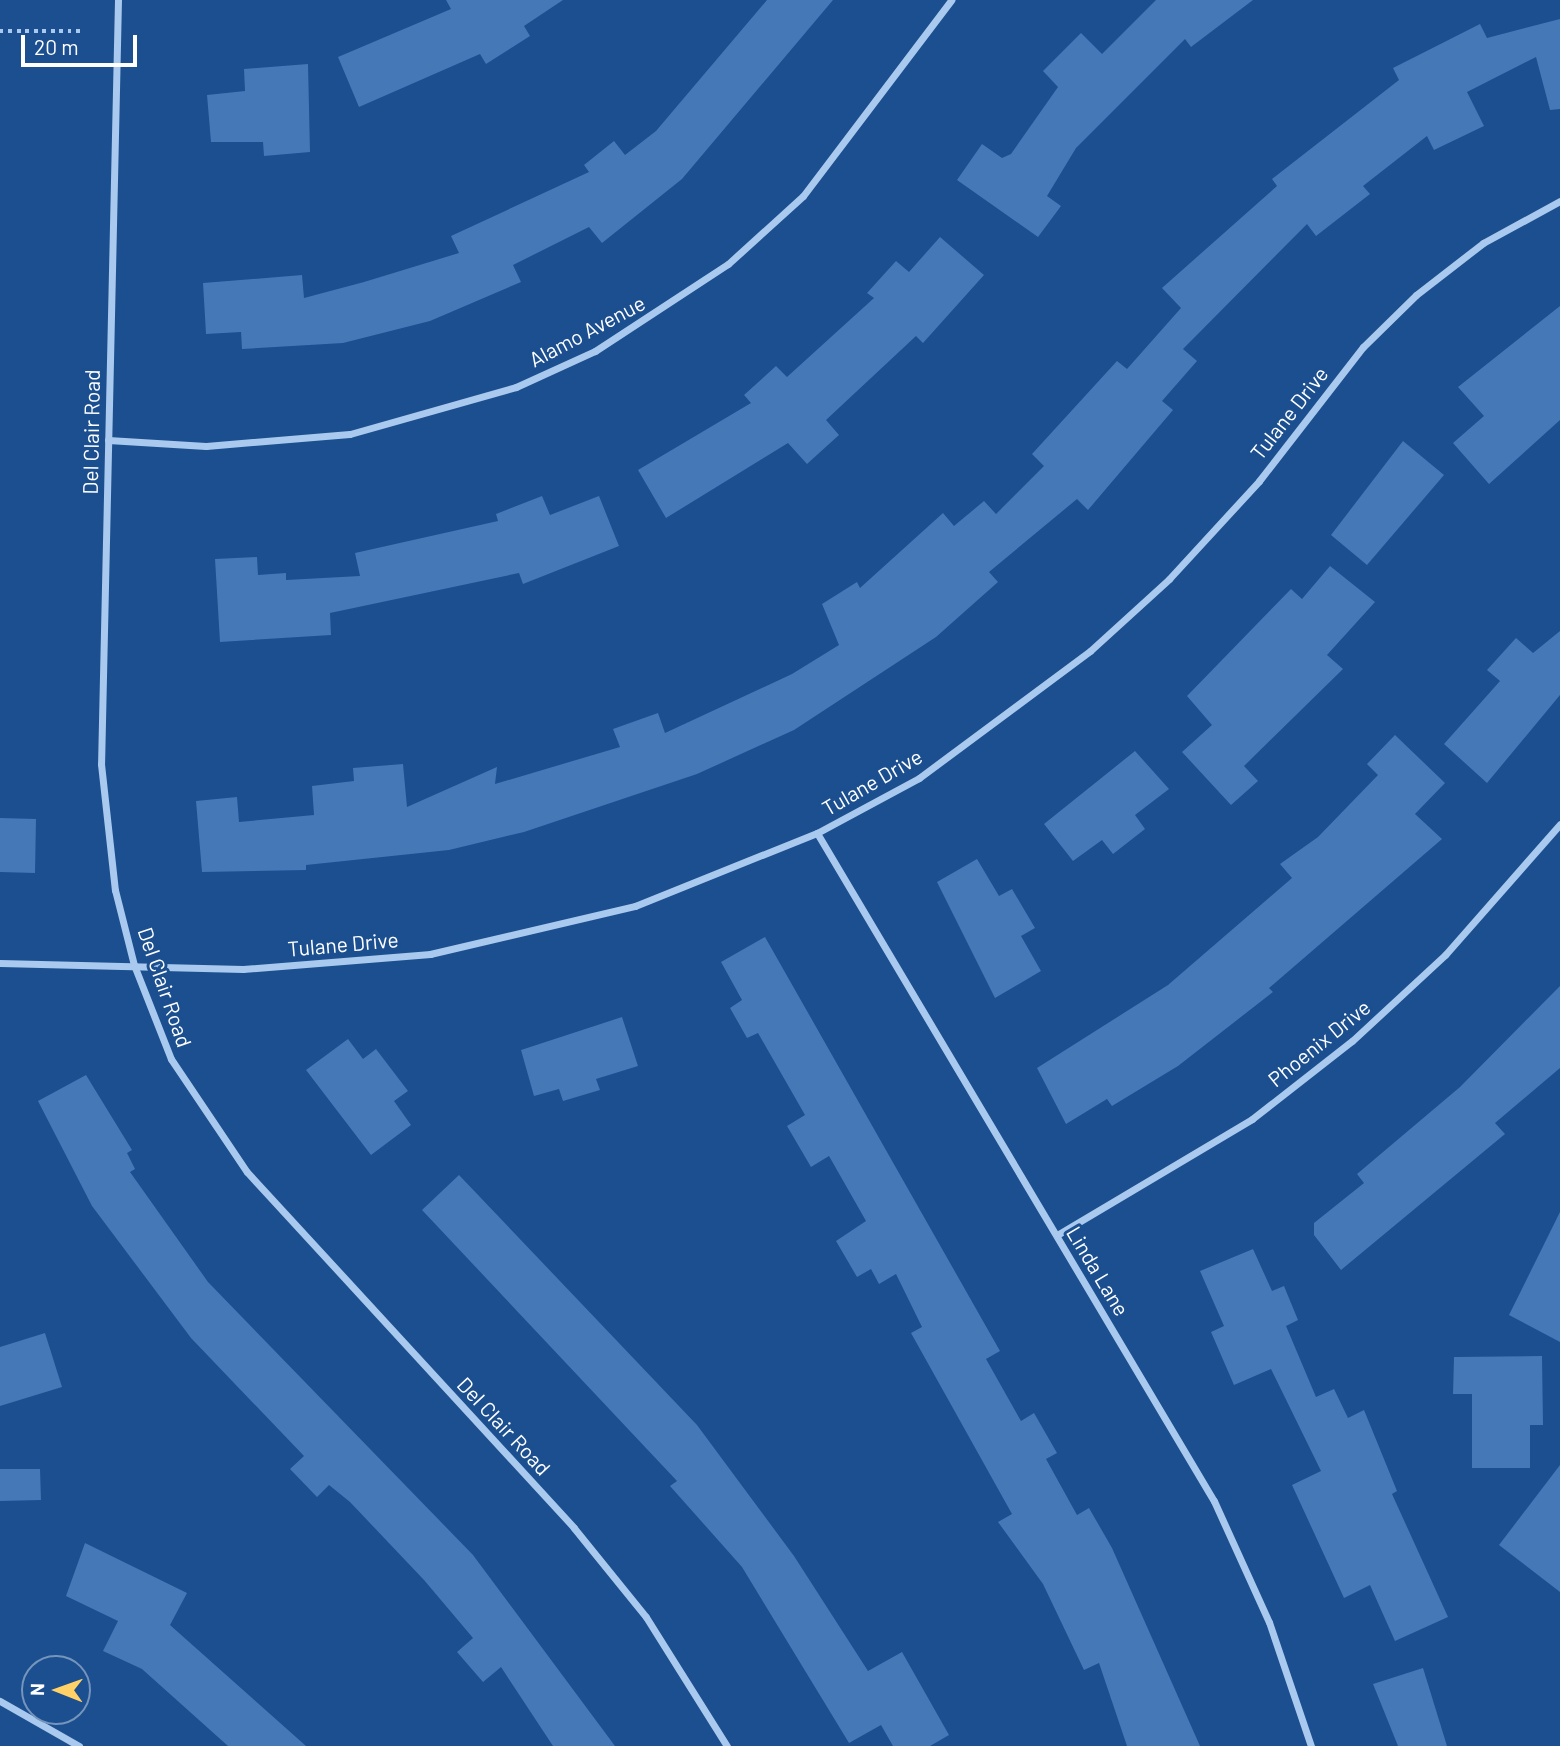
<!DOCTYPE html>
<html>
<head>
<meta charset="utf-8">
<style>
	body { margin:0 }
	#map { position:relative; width:1560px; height:1746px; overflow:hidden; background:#1b4f8f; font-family:Barlow,sans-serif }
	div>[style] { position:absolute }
	.building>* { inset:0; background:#4478b7 }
	.path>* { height:4.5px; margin-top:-2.25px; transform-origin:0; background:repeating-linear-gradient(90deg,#a9c9ee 0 3.5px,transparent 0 8.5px) }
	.minor>* { height:7px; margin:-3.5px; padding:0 3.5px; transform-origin:3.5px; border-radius:3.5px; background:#a9c9ee }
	span { translate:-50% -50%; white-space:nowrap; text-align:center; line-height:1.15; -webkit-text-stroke:6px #1b4f8f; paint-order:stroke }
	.street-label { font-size:21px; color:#fff }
	.north { position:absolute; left:21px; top:1655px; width:70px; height:70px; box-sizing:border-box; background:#1b4f8f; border:2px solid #7695bc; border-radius:50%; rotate:271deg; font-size:19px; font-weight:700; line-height:28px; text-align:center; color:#fff }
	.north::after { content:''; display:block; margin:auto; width:24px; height:32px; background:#ffd166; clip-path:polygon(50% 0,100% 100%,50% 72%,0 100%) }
	.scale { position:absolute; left:21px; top:35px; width:116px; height:32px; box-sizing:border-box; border:4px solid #fff; border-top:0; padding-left:9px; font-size:21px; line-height:24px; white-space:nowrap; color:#fff; -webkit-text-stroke:5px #1b4f8f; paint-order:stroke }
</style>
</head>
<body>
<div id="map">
	<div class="building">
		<div style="clip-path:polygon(446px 0,563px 0,524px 26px,530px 36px,486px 64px,480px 54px,359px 107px,338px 57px,451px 9px)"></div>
		<div style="clip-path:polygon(767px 0,833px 0,682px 179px,602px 243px,589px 227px,513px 265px,521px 282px,430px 321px,343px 343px,242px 349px,241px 332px,206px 334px,203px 283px,302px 275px,304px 298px,364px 282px,459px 253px,451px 236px,589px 172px,584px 165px,614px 141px,625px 155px,656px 131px)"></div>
		<div style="clip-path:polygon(1156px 0,1253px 0,1191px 47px,1185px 39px,1076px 148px,1047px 196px,1061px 206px,1038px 237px,957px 180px,982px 144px,1002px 158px,1011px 154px,1058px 87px,1043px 71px,1081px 33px,1102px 54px)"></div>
		<div style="clip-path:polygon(1560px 19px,1560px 109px,1550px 110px,1536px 57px,1467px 92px,1484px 126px,1434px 150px,1427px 136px,1363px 186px,1370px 194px,1316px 236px,1307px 224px,1183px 349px,1197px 361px,1162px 401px,1173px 410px,1088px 510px,1077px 499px,989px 572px,998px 582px,936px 637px,794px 730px,697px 774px,524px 832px,449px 850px,306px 865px,306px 870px,202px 872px,196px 801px,237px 797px,239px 822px,314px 815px,312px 786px,354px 781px,353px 768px,403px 764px,407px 807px,497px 767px,495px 784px,620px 747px,613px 729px,658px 713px,665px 733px,792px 674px,839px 645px,822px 604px,857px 582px,860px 588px,943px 513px,954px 526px,984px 501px,996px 514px,1044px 466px,1032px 454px,1117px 361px,1127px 369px,1181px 308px,1162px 288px,1277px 186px,1272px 179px,1399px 80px,1393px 68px,1480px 24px,1487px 38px)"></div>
		<div style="clip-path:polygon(308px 64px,310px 152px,264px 156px,263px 142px,211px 142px,207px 95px,245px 91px,244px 69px)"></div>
		<div style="clip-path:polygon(940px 237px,984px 275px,923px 343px,916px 336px,826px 420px,839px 435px,807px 464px,788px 443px,666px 518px,638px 470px,751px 403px,744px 395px,776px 366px,787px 377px,874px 298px,867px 293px,896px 261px,909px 272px)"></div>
		<div style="clip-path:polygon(1560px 306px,1560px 420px,1489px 484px,1453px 443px,1484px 416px,1458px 387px)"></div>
		<div style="clip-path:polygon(1403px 441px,1444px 475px,1367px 565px,1331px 535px)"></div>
		<div style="clip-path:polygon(542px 496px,550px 515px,599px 496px,619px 546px,523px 584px,519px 573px,330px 613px,331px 635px,220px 642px,215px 559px,257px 557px,258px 575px,286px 573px,286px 580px,360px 576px,355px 553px,498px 521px,496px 514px)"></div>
		<div style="clip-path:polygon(1330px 566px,1375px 602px,1327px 655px,1343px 669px,1244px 766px,1258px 781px,1231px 805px,1182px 752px,1212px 725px,1187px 696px,1291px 589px,1302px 599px)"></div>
		<div style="clip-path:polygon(1560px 631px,1560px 695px,1487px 783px,1444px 744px,1500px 681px,1487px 670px,1516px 638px,1533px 653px)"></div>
		<div style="clip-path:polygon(1395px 735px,1445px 783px,1415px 814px,1442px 839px,1269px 988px,1273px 992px,1178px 1066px,1112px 1106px,1107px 1099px,1066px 1124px,1037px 1068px,1168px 985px,1292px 878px,1280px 864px,1318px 837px,1378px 775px,1367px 764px)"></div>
		<div style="clip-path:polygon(1135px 751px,1169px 789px,1135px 815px,1145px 829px,1113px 854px,1102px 840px,1073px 861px,1044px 824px)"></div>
		<div style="clip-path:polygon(0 818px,36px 819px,35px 873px,0 872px)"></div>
		<div style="clip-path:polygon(977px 859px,999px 896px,1012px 889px,1035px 928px,1021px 936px,1041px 971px,995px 998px,937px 882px)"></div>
		<div style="clip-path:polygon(765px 937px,1000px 1351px,986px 1359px,1021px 1421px,1034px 1413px,1057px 1453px,1046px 1459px,1077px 1515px,1089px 1508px,1112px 1548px,1200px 1746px,1127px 1746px,1099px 1663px,1084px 1670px,1043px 1584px,998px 1522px,1012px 1514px,911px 1333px,922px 1327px,896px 1274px,879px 1284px,871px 1269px,857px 1277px,836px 1241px,866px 1221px,829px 1156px,811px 1167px,787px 1126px,805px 1115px,758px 1033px,747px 1038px,730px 1008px,742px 1000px,721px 962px)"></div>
		<div style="clip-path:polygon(1560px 986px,1560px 1068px,1495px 1123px,1505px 1134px,1341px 1270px,1314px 1235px,1314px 1223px,1364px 1183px,1357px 1174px,1460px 1087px)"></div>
		<div style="clip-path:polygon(622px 1017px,638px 1066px,596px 1079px,600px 1090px,563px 1101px,559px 1089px,534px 1096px,521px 1050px)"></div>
		<div style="clip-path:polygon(348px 1039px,363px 1059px,376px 1049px,408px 1091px,394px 1101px,411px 1125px,371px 1155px,306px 1070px)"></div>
		<div style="clip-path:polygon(86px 1075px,132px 1150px,127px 1153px,135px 1169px,130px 1172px,208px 1282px,473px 1555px,615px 1746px,553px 1746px,501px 1667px,483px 1682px,457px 1652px,473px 1638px,424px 1580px,350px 1502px,329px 1485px,317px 1497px,290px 1469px,304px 1456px,191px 1338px,92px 1206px,38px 1101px)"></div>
		<div style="clip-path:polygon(459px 1175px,697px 1425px,794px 1556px,868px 1671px,902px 1652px,949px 1735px,930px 1746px,893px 1746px,881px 1725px,849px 1743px,742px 1567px,670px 1486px,677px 1481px,422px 1210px)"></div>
		<div style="clip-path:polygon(1560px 1212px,1560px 1342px,1509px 1315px)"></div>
		<div style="clip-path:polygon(1253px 1249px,1272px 1291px,1284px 1286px,1298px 1320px,1286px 1326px,1316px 1397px,1334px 1389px,1348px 1418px,1364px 1410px,1397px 1491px,1392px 1494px,1448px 1617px,1395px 1641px,1370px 1585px,1344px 1598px,1292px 1485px,1321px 1471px,1271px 1369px,1234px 1385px,1211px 1332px,1224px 1326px,1200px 1271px)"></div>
		<div style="clip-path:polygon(45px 1333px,62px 1387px,0 1406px,0 1347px)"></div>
		<div style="clip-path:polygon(1542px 1356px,1543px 1425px,1530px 1425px,1530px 1468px,1472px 1468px,1472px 1394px,1453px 1394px,1454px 1357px)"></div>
		<div style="clip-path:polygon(1560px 1465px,1560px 1592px,1499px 1545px)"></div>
		<div style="clip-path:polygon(0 1469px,40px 1469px,41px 1500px,0 1501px)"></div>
		<div style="clip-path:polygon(85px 1543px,187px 1593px,170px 1625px,306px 1746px,228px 1746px,142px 1669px,103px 1651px,118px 1621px,66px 1596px)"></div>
		<div style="clip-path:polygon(1423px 1668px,1447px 1746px,1398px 1746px,1373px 1684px)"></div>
	</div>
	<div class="path">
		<div style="left:0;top:31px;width:80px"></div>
	</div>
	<div class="minor">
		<div style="left:118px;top:0;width:764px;rotate:91.27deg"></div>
		<div style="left:101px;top:764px;width:127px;rotate:83.7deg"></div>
		<div style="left:115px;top:890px;width:77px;rotate:75.8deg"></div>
		<div style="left:134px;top:965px;width:101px;rotate:68.5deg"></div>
		<div style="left:171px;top:1059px;width:136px;rotate:56.1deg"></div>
		<div style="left:247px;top:1172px;width:483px;rotate:47.4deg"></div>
		<div style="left:574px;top:1528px;width:114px;rotate:51deg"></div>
		<div style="left:646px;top:1617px;width:152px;rotate:57.9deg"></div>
		<div style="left:108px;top:440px;width:98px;rotate:3.5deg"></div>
		<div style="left:206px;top:446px;width:144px;rotate:-4.8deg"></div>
		<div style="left:350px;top:434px;width:173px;rotate:-15.8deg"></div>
		<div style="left:516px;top:387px;width:87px;rotate:-24.5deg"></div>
		<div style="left:595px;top:351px;width:159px;rotate:-33.2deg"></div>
		<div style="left:728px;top:264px;width:101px;rotate:-42.2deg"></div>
		<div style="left:803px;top:196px;width:246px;rotate:-52.9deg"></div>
		<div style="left:817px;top:833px;width:777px;rotate:59.28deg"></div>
		<div style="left:1214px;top:1501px;width:133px;rotate:65.6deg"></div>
		<div style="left:1269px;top:1622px;width:131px;rotate:71.3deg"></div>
		<div style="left:0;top:963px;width:243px;rotate:1.4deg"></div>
		<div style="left:243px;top:969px;width:188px;rotate:-4.6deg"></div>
		<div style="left:430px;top:954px;width:211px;rotate:-13.2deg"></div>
		<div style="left:635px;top:906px;width:196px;rotate:-21.9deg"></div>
		<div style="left:817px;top:833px;width:116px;rotate:-28.3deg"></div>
		<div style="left:919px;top:778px;width:213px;rotate:-36.6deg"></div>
		<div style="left:1090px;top:651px;width:107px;rotate:-42.3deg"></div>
		<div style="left:1169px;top:579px;width:133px;rotate:-47.4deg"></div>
		<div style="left:1259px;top:481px;width:170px;rotate:-52.2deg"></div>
		<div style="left:1363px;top:347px;width:74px;rotate:-44.5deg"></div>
		<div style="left:1416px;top:295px;width:85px;rotate:-37.8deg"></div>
		<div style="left:1483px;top:243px;width:88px;rotate:-28.6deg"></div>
		<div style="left:1057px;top:1235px;width:227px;rotate:-30.7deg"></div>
		<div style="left:1252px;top:1119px;width:127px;rotate:-38deg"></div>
		<div style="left:1352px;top:1041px;width:127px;rotate:-42.8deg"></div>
		<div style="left:1445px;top:955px;width:174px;rotate:-48.7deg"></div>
		<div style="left:0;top:1701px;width:91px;rotate:29.7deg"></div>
	</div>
	<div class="street-label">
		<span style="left:587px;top:331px;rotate:-28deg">Alamo Avenue</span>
		<span style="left:1289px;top:413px;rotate:-52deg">Tulane Drive</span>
		<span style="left:91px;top:432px;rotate:-89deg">Del Clair Road</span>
		<span style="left:872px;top:782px;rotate:-30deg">Tulane Drive</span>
		<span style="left:343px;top:944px;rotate:-5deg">Tulane Drive</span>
		<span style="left:165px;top:987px;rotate:71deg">Del Clair Road</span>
		<span style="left:1319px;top:1043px;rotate:-39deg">Phoenix Drive</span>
		<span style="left:1098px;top:1271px;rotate:59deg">Linda Lane</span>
		<span style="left:504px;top:1426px;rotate:47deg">Del Clair Road</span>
	</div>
	<div class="north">N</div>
	<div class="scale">20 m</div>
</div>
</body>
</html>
